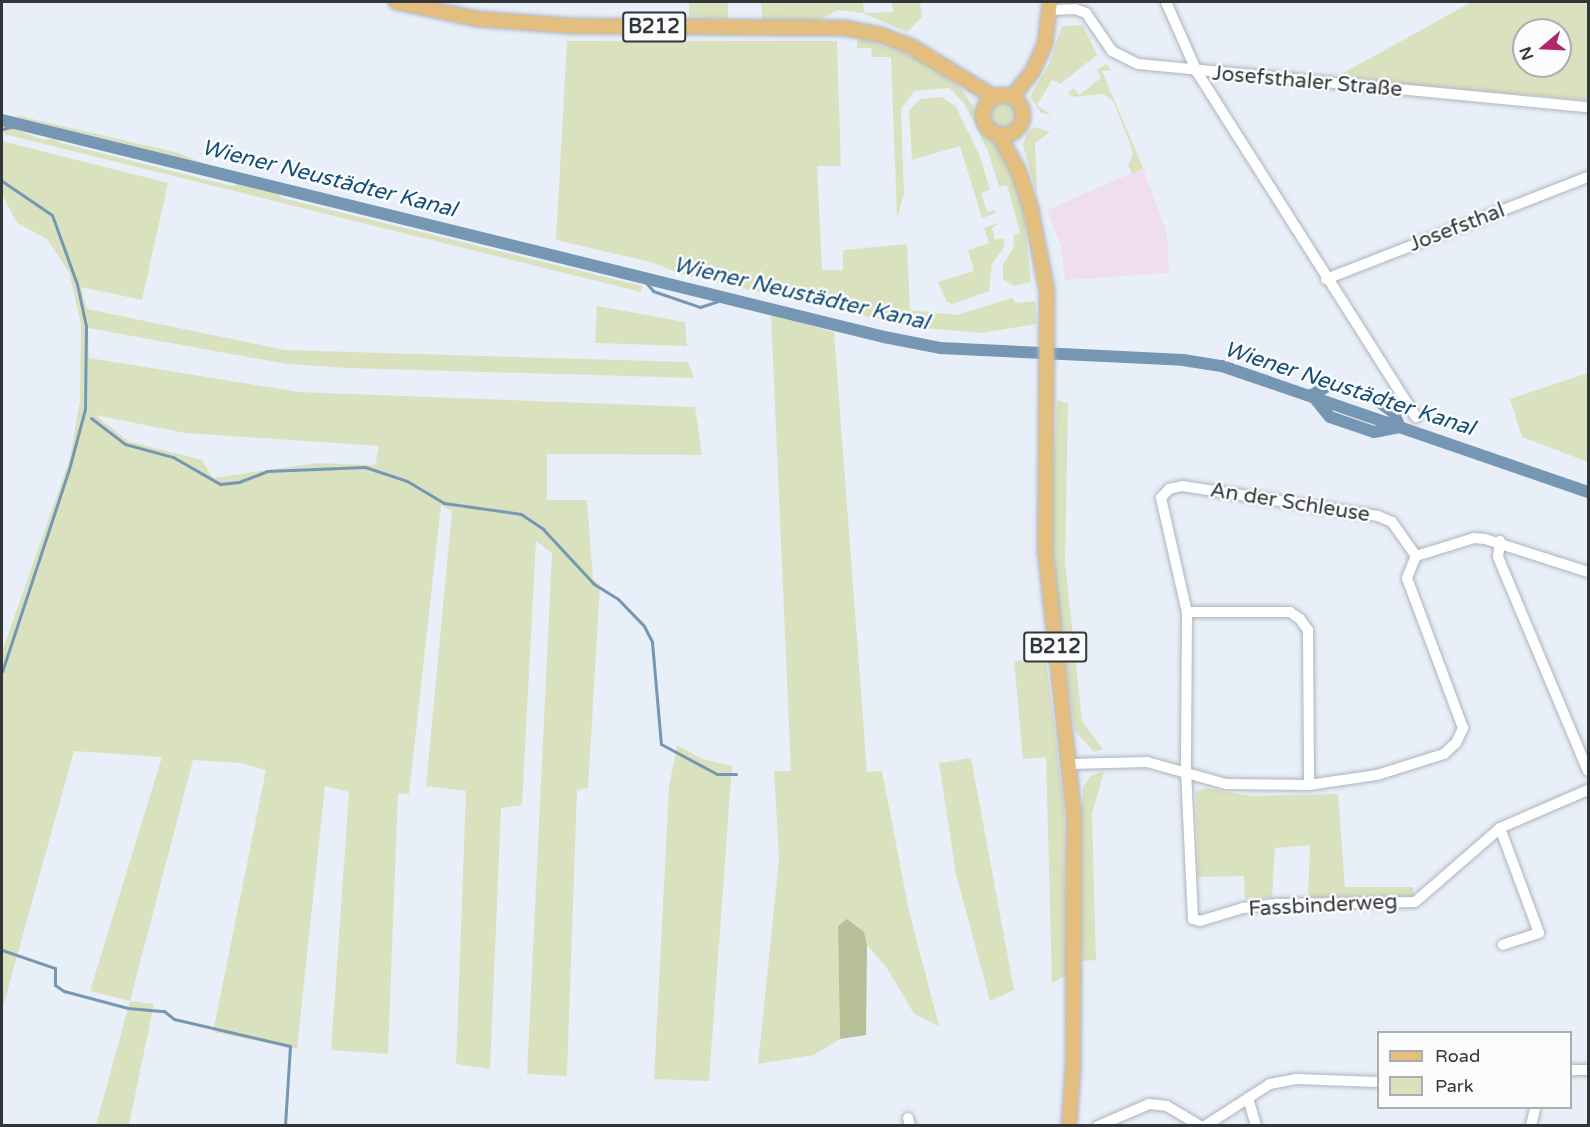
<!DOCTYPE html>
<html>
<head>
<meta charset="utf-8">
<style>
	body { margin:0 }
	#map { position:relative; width:1590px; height:1127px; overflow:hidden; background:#e9eff8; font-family:"Varela Round",sans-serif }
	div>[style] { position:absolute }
	.industrial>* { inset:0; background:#efdef0 }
	.green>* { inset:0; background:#dae1be }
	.round { border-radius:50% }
	.forest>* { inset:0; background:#b6bf96 }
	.stream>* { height:3px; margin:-1.5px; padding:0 1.5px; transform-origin:1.5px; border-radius:1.5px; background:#7697b3 }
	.canal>* { height:12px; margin:-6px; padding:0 6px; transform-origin:6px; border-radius:6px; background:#7697b3 }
	.roads { filter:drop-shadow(0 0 2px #aeb4bc) drop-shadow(0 0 2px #aeb4bc) }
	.minor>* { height:10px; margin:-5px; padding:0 5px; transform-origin:5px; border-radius:5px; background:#fff }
	.major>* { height:14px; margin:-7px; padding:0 7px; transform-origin:7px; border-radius:7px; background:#e3be7e }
	.major>.ring { margin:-7px; padding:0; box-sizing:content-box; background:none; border:14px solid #e3be7e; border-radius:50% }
	span { translate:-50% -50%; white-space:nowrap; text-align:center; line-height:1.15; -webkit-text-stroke:5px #fbfcfe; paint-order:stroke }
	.shield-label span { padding:2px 4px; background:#fbfcfe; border:2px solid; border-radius:4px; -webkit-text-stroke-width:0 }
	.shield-label { font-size:20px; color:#333639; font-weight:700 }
	.street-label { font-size:21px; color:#333639 }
	.water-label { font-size:22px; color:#164e75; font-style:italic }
	.frame { position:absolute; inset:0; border:3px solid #333639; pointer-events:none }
	.legend { position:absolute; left:1377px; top:1031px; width:195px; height:78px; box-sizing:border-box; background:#fbfcfe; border:2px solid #abadaf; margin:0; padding:8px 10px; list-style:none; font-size:18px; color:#333639 }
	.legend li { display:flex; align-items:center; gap:12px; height:30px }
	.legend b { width:30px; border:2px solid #abadaf }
	.north { position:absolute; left:1512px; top:18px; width:60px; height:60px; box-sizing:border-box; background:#fbfcfe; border:2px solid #abadaf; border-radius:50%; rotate:251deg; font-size:16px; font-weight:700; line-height:24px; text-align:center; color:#333639 }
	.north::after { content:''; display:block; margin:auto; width:21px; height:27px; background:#ae276c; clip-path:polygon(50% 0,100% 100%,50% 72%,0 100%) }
</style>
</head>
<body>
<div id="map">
	<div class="industrial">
		<div style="clip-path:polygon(1143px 168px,1167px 234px,1169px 273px,1065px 280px,1061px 246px,1047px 210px)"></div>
	</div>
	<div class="green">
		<div style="clip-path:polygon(689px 2px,728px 2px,728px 19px,689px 19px)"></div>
		<div style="clip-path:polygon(761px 2px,863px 2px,864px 13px,893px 12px,892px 2px,920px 2px,922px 17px,907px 32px,863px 13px,838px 10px,817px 21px,762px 21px)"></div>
		<div style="clip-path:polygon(evenodd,1472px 2px,1588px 2px,1588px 100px,1334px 78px,1472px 2px,1524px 30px,1560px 30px,1560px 66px,1524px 66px,1524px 30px)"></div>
		<div style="clip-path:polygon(1083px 25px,1097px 55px,1060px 84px,1052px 80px,1037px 105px,1051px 115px,1041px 113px,1030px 97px,1049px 64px,1062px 26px)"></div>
		<div style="clip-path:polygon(862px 39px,923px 60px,961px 89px,975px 109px,982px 130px,1006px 158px,1016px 183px,1023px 208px,1031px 282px,1014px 286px,1003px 279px,1003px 264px,1013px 249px,1014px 235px,1020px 233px,1007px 185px,999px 187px,988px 151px,964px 103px,949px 88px,914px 91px,901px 109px,904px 194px,897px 218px,891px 57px,872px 57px,871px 48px,857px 48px,857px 41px)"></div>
		<div style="clip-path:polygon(567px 41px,837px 41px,841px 166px,817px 166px,822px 270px,843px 270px,843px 250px,907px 244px,910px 310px,957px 315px,1012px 298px,1015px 303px,1035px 301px,1037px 324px,980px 333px,914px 327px,684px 275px,651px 262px,556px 240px)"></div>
		<div style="clip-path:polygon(1106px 64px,1111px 70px,1102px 71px,1143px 168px,1132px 174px,1128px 165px,1133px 154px,1131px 146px,1113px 101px,1104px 94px,1071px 97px,1068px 93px,1074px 88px,1079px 95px,1101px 78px,1097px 70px)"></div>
		<div style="clip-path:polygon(942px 97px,956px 107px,979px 154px,990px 190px,981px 193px,987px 212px,995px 210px,996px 213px,982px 218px,960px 146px,912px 160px,909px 111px,920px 99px)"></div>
		<div class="round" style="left:991px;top:103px;width:26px;height:26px"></div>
		<div style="clip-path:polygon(19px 116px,179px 153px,204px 164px,15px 117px)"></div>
		<div style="clip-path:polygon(2px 124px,43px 140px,54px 138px,61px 143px,231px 186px,244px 182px,271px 189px,282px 198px,642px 286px,641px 292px,4px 134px)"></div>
		<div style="clip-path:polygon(1035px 127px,1050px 132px,1035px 143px,1037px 196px,1023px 145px,1027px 133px)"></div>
		<div style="clip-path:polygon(evenodd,2px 141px,168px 183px,142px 300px,81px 287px,87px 309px,285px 350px,688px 362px,694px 378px,349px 368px,287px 364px,88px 328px,89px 358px,299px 392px,695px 407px,702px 455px,547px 454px,547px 500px,587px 500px,593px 579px,600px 585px,588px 788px,577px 790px,567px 1076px,527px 1074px,552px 553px,536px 541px,522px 805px,501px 808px,490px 1069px,456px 1064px,466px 791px,426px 786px,452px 511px,441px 505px,409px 794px,398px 793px,388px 1054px,331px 1050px,349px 792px,325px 786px,297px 1049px,213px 1032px,266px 770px,241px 763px,193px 760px,130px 1001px,154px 1004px,129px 1125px,96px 1125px,130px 1001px,90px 991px,162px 757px,74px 751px,2px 1010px,2px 652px,70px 458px,80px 401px,81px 324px,69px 272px,47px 239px,17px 223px,2px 194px,2px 141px,95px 415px,185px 433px,379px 446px,375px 465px,317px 463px,213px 478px,202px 460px,128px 441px,95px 415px)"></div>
		<div style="clip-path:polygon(999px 223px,992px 228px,995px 240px,1004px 238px,1004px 247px,992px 264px,989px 291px,953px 304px,947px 302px,938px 282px,974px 271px,968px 250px,989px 243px,984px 228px)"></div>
		<div style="clip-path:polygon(597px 306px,685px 322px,687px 346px,595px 343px)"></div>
		<div style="clip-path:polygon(771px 315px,834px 332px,867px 772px,882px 771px,909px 911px,939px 1026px,914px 1014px,887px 968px,867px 945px,864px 932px,838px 926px,840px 1039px,814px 1055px,758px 1064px,779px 859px,774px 771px,791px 771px)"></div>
		<div style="clip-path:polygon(1588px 373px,1588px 462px,1522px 437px,1510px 399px)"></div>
		<div style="clip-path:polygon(1057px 400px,1068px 404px,1065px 562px,1082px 721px,1103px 749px,1094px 752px,1075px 731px,1057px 597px,1052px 528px)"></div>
		<div style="clip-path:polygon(1046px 659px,1064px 810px,1067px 975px,1052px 983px,1046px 757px,1023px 759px,1014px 661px)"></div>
		<div style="clip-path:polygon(677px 745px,702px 759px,732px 766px,709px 1081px,654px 1079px,669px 787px)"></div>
		<div style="clip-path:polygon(971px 758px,1014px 990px,990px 1001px,956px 874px,939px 763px)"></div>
		<div style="clip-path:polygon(1104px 771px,1092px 814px,1096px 960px,1082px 961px,1079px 860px,1083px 787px,1091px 776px)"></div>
		<div style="clip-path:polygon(1205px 788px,1251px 796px,1338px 794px,1345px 887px,1413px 887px,1414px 898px,1308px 897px,1310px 845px,1275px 848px,1272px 897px,1245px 899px,1244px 876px,1198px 877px,1196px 792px)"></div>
	</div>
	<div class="forest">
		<div style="clip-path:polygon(847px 919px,864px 932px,867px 945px,866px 1035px,840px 1039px,838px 926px)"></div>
	</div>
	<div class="stream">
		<div style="left:2px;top:129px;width:18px;rotate:-13deg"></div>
		<div style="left:2px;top:181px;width:60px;rotate:34.2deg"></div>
		<div style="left:52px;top:215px;width:73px;rotate:70.1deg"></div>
		<div style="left:77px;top:284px;width:43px;rotate:77.9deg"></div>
		<div style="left:86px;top:326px;width:83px;rotate:90.7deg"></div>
		<div style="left:85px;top:409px;width:62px;rotate:104.9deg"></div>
		<div style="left:69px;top:469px;width:213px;rotate:108.3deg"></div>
		<div style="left:641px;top:277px;width:18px;rotate:49deg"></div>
		<div style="left:653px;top:291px;width:50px;rotate:18.8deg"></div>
		<div style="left:700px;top:307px;width:28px;rotate:-18deg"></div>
		<div style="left:91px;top:418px;width:43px;rotate:37.4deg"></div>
		<div style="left:125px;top:444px;width:50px;rotate:15.2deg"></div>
		<div style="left:173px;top:457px;width:54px;rotate:29.9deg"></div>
		<div style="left:220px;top:484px;width:19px;rotate:-6deg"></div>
		<div style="left:239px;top:482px;width:30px;rotate:-21deg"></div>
		<div style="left:267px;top:471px;width:98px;rotate:-2.3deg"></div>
		<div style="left:365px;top:467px;width:44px;rotate:18.4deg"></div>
		<div style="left:407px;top:481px;width:43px;rotate:30.7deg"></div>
		<div style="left:444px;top:503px;width:78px;rotate:8.1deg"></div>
		<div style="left:521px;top:514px;width:27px;rotate:34deg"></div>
		<div style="left:543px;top:529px;width:75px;rotate:47.2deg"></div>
		<div style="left:594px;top:584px;width:28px;rotate:32deg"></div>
		<div style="left:618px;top:599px;width:37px;rotate:46deg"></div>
		<div style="left:644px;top:626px;width:18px;rotate:63deg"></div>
		<div style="left:652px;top:642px;width:102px;rotate:85deg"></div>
		<div style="left:661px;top:744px;width:64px;rotate:28.2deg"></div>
		<div style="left:717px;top:774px;width:19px"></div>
		<div style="left:2px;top:950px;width:56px;rotate:18.8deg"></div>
		<div style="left:55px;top:968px;width:17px;rotate:90deg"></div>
		<div style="left:55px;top:985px;width:11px;rotate:34deg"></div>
		<div style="left:64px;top:991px;width:66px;rotate:14.9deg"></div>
		<div style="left:128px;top:1008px;width:36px;rotate:5deg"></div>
		<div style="left:164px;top:1011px;width:13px;rotate:39deg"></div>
		<div style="left:174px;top:1019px;width:119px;rotate:13.1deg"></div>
		<div style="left:290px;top:1046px;width:80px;rotate:93.6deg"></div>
	</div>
	<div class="canal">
		<div style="left:2px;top:120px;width:908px;rotate:13.82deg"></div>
		<div style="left:884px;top:337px;width:57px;rotate:11.1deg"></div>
		<div style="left:940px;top:348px;width:243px;rotate:2.8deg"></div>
		<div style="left:1183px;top:360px;width:39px;rotate:9deg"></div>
		<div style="left:1222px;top:366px;width:387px;rotate:19deg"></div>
		<div style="left:1328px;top:386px;width:18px;rotate:151deg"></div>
		<div style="left:1312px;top:395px;width:28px;rotate:51deg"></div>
		<div style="left:1330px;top:417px;width:46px;rotate:18.8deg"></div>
		<div style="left:1374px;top:432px;width:26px;rotate:-11deg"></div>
		<div style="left:1400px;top:427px;width:17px;rotate:-115deg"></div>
		<div style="left:1393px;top:412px;width:14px;rotate:-144deg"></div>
	</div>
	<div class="roads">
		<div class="minor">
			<div style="left:1166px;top:2px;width:77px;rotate:66.1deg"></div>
			<div style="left:1197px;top:72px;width:409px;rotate:57.6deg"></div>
			<div style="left:1050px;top:10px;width:25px;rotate:-2deg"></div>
			<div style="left:1075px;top:9px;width:12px;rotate:20deg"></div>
			<div style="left:1086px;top:13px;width:46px;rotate:55.6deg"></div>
			<div style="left:1112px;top:51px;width:29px;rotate:27deg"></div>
			<div style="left:1138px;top:64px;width:452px;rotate:5.5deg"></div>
			<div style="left:1326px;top:279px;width:281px;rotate:-21.3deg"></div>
			<div style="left:1500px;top:541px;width:16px;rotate:97deg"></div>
			<div style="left:1498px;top:557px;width:232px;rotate:67.2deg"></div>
			<div style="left:1416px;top:556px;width:42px;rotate:-125.2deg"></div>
			<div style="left:1392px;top:522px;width:15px;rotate:-157deg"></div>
			<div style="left:1378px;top:516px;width:198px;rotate:-171.3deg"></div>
			<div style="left:1182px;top:486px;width:13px;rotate:167deg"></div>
			<div style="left:1169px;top:489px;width:12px;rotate:132deg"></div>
			<div style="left:1161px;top:498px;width:117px;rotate:77.2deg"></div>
			<div style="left:1187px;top:612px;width:159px;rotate:90.4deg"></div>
			<div style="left:1186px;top:771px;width:148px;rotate:87.3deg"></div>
			<div style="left:1193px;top:919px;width:7px;rotate:16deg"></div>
			<div style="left:1200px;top:921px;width:45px;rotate:-16.8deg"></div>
			<div style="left:1243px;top:908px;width:35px;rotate:-7deg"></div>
			<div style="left:1278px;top:904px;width:137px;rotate:-0.8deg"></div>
			<div style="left:1415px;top:902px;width:113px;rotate:-41deg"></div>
			<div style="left:1500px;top:828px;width:96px;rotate:-23.4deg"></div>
			<div style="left:1187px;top:612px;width:103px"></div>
			<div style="left:1290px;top:612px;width:12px;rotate:35deg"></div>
			<div style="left:1300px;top:619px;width:14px;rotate:54deg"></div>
			<div style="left:1308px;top:630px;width:155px;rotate:89.6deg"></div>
			<div style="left:1070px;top:764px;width:77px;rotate:-1.5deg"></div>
			<div style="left:1147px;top:762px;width:82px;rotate:15.6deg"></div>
			<div style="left:1226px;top:784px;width:83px;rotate:0.7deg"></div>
			<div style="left:1309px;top:785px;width:69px;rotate:-8.4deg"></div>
			<div style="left:1377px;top:775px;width:70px;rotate:-17.4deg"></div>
			<div style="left:1444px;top:754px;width:16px;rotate:-43deg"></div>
			<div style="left:1456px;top:743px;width:17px;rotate:-65deg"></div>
			<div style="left:1463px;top:728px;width:160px;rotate:-110.5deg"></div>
			<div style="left:1407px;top:578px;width:24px;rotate:-68deg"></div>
			<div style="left:1416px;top:556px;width:61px;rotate:-17.2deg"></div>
			<div style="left:1474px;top:538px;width:11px;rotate:5deg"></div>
			<div style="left:1485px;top:539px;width:108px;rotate:17.8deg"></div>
			<div style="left:1500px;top:828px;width:112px;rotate:69.6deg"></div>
			<div style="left:1539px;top:933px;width:38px;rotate:162deg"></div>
			<div style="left:1570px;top:1070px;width:18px"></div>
			<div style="left:1248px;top:1098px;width:29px;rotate:74deg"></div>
			<div style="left:908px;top:1118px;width:8px;rotate:76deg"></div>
			<div style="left:1098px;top:1126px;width:56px;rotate:-23.3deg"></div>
			<div style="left:1149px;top:1104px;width:18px;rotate:6deg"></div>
			<div style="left:1167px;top:1106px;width:39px;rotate:31deg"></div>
			<div style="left:1205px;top:1126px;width:77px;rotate:-32.9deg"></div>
			<div style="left:1270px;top:1084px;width:26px;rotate:-11deg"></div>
			<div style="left:1296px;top:1079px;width:82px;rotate:2.1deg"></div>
			<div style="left:1531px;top:1126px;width:18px;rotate:-77deg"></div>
		</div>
		<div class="major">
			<div style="left:396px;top:2px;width:84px;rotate:11.7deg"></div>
			<div style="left:478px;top:19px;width:95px;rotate:4.2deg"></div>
			<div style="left:573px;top:26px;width:272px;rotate:0.4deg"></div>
			<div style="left:845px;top:28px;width:37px;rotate:11deg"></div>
			<div style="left:881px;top:35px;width:33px;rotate:21deg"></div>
			<div style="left:912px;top:47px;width:96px;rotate:31.4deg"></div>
			<div class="ring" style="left:983px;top:95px;width:26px;height:26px"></div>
			<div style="left:1012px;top:97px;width:32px;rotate:-51deg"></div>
			<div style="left:1032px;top:72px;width:31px;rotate:-65deg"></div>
			<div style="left:1045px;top:44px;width:42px;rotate:-83.2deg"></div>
			<div style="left:999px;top:135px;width:42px;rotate:61.6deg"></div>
			<div style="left:1019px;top:172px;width:40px;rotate:72deg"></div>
			<div style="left:1031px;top:210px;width:83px;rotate:78.8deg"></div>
			<div style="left:1047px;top:291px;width:257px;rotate:90.4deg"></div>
			<div style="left:1045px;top:548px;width:271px;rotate:83.8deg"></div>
			<div style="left:1074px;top:817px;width:252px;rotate:90.2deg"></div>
			<div style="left:1073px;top:1069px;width:57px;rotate:94deg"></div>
		</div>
	</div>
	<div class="shield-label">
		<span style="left:654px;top:27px">B212</span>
		<span style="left:1055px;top:647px">B212</span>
	</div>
	<div class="street-label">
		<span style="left:1307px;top:82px;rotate:5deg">Josefsthaler Straße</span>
		<span style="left:1457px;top:228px;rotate:-21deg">Josefsthal</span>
		<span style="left:1290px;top:503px;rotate:9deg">An der Schleuse</span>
		<span style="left:1323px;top:906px;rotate:-3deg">Fassbinderweg</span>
	</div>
	<div class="water-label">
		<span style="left:329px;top:179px;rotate:14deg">Wiener Neustädter Kanal</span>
		<span style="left:801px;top:294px;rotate:13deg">Wiener Neustädter Kanal</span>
		<span style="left:1349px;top:389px;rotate:18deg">Wiener Neustädter Kanal</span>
	</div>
	<div class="frame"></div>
	<ul class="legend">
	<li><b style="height:8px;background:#e3be7e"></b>Road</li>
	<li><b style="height:16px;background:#dae1be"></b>Park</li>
	</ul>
	<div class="north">N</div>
</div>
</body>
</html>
